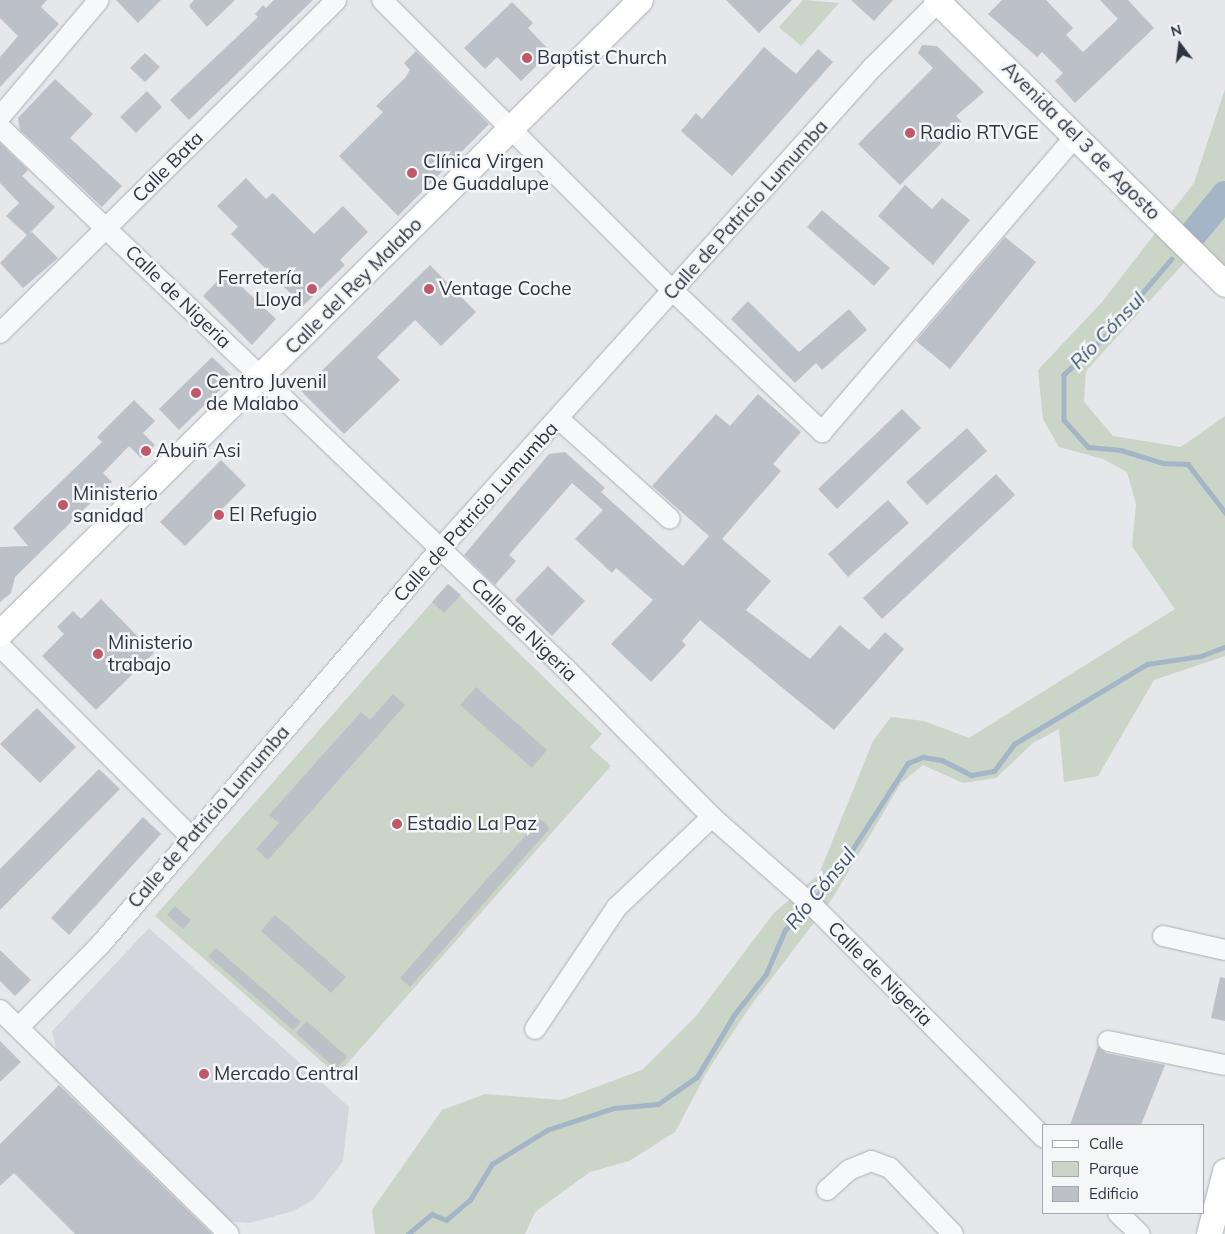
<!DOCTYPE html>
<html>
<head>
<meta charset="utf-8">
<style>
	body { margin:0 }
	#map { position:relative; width:1225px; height:1234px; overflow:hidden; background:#e5e7eb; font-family:Mulish,sans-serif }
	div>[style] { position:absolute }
	.built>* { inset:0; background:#d3d6dc }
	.green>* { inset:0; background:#cad4c7 }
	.stream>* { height:4.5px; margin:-2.25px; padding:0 2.25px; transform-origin:2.25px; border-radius:2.25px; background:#a4b5c7 }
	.river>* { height:28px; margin:-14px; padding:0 14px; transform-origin:14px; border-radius:14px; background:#a4b5c7 }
	.building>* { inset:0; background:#bcc1c7 }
	.roads { filter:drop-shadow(0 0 1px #aaaeb5) drop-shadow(0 0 1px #aaaeb5) }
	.minor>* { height:20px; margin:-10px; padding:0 10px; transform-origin:10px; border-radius:10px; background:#f7f8f9 }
	.major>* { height:25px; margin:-12.5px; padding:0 12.5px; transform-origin:12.5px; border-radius:12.5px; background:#fff }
	.dots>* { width:14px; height:14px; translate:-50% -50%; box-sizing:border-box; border:2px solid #f4f6f8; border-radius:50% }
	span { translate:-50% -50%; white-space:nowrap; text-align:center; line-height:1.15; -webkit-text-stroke:5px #f4f6f8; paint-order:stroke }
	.poi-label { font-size:19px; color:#2e3542 }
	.left { translate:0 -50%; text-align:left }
	.right { translate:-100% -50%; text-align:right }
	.street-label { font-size:19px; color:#2e3542 }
	.water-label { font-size:20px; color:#3c5572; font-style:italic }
	.legend { position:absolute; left:1042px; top:1124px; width:162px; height:90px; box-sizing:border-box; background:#f4f6f8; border:1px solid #a5a9af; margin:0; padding:6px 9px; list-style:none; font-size:15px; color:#2e3542 }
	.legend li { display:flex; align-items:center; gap:10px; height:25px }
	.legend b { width:25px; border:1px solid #a5a9af }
	.north { position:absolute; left:1155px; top:20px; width:50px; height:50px; -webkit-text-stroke:4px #f4f6f8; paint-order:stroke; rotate:345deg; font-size:14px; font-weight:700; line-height:20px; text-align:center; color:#2e3542 }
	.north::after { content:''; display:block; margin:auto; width:18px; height:22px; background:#2e3542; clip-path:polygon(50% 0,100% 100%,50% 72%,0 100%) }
</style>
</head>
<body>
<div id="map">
	<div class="built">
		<div style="clip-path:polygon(149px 928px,349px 1107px,343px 1161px,313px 1200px,293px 1211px,250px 1223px,218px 1221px,57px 1052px,52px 1031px)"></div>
	</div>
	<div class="green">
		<div style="clip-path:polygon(803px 0,839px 3px,801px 46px,779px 27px)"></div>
		<div style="clip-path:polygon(1225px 89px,1225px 282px,1194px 252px,1086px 371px,1084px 402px,1113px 436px,1181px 447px,1225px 416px,1225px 656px,1154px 680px,1098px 776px,1064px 782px,1059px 729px,1033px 743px,996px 778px,963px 783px,923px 765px,901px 783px,832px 899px,749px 1008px,708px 1070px,675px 1132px,629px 1161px,590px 1172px,535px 1212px,525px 1234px,375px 1234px,372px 1210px,442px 1110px,485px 1094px,561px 1100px,642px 1070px,696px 1016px,774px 913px,819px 874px,873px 741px,891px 717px,924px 721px,969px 738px,1175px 609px,1132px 546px,1136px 504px,1127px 472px,1103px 459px,1059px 447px,1043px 419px,1038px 370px,1102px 302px,1194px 183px)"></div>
		<div style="clip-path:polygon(448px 584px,602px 734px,590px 747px,611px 766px,337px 1075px,155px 916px)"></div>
	</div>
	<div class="stream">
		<div style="left:1172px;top:259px;width:103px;rotate:130.7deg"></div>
		<div style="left:1105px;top:337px;width:56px;rotate:137.2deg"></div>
		<div style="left:1064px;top:375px;width:45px;rotate:90deg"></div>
		<div style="left:1064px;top:420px;width:36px;rotate:48deg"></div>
		<div style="left:1088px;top:447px;width:33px;rotate:5deg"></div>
		<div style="left:1121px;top:450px;width:44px;rotate:17.2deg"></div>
		<div style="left:1163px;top:463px;width:25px;rotate:2deg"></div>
		<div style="left:1188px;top:464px;width:61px;rotate:52.4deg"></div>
		<div style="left:814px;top:899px;width:33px;rotate:-47deg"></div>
		<div style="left:836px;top:875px;width:133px;rotate:-57.3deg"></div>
		<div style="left:908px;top:763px;width:16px;rotate:-22deg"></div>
		<div style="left:923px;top:757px;width:19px;rotate:9deg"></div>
		<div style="left:942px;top:760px;width:33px;rotate:27deg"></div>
		<div style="left:971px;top:775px;width:23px;rotate:-10deg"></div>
		<div style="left:994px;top:771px;width:34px;rotate:-53deg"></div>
		<div style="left:1014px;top:744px;width:155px;rotate:-31deg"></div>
		<div style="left:1147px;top:664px;width:55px;rotate:-8.4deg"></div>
		<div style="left:1201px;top:656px;width:26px;rotate:-21deg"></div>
		<div style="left:408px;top:1234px;width:31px;rotate:-40deg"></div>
		<div style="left:432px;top:1214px;width:15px;rotate:23deg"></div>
		<div style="left:446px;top:1220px;width:31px;rotate:-40deg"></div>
		<div style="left:470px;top:1200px;width:42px;rotate:-58.6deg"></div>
		<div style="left:492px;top:1164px;width:65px;rotate:-31.7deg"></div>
		<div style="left:547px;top:1130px;width:71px;rotate:-18.2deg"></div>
		<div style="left:614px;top:1108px;width:44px;rotate:-5.2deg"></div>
		<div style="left:658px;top:1104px;width:47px;rotate:-34.7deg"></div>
		<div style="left:697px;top:1077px;width:72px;rotate:-59.2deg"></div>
		<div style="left:734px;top:1015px;width:52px;rotate:-52deg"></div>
		<div style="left:766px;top:974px;width:48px;rotate:-66.6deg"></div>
		<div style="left:785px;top:930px;width:32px;rotate:-46deg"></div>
	</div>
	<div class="river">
		<div style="left:1194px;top:233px;width:49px;rotate:-50.8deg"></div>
	</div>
	<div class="building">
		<div style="clip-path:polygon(0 0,47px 0,41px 7px,59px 24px,0 87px,0 57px,18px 36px,0 18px)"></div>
		<div style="clip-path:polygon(116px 0,161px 0,138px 23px)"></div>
		<div style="clip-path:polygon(194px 0,235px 0,207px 27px,189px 6px)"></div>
		<div style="clip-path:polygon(274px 0,313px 0,189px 120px,170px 100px,258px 17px,255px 14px,263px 5px,266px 8px)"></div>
		<div style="clip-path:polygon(726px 0,792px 0,759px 33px)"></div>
		<div style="clip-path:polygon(851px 0,893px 0,874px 21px)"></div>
		<div style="clip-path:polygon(1002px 0,1046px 0,1073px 28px,1066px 35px,1083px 52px,1118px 19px,1100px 0,1128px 0,1154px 28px,1075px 103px,1055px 81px,1063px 73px,1042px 52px,1037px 57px,988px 14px)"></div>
		<div style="clip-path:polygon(512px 2px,533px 23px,528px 28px,551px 52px,521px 81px,497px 57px,485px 69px,464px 48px)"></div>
		<div style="clip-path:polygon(922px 45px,937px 46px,984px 92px,956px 116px,962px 122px,900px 185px,858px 144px,933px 68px,918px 53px)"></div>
		<div style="clip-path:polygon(764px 47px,796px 74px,818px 49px,833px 62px,732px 176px,681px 131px,696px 113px,702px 119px)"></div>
		<div style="clip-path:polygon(416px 51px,489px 124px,398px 216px,339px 156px,383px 112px,376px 106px,405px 78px,410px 70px,404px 63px)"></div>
		<div style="clip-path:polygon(145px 53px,160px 67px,145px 82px,130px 68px)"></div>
		<div style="clip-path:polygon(55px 79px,93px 114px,70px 138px,122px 186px,102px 207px,20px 130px,18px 118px)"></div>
		<div style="clip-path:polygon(147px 91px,162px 107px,136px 133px,120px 117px)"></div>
		<div style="clip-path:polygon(0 143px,28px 170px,22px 176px,55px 207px,29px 234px,32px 232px,58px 258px,23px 288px,0 263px,27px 235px,6px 216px,19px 203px,0 183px)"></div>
		<div style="clip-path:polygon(246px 178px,266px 199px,273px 193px,314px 234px,343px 206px,368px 232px,340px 260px,345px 265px,303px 306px,231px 234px,238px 227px,217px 206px)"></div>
		<div style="clip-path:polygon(905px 185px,932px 209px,942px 198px,970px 220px,933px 265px,878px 216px)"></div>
		<div style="clip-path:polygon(822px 210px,890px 268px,874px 286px,807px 227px)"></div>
		<div style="clip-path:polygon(1005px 237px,1036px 262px,950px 369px,916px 341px)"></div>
		<div style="clip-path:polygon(430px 265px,476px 312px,441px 346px,415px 320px,377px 357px,400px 380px,344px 434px,301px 391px)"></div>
		<div style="clip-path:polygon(226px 272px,276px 319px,252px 345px,203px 296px)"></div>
		<div style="clip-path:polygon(748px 301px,799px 352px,849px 309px,867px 330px,822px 370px,816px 363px,795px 383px,731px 319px)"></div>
		<div style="clip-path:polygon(212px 357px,233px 377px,179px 430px,159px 409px)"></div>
		<div style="clip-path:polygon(758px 394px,801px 432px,773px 464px,781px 471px,722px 539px,771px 581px,746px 610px,810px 659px,840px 625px,869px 650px,885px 632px,904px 649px,834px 730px,700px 620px,682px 641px,686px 645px,651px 682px,611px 644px,653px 600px,616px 568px,612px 573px,575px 539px,603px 510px,572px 483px,509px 555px,516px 561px,495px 585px,464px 555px,549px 454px,565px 452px,605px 488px,601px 492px,683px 566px,709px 536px,652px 486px,716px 414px,730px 426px)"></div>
		<div style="clip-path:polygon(134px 400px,155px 421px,143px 433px,155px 445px,141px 458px,129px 446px,103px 473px,112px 482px,15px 577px,11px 593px,0 602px,0 547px,28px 546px,13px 528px,102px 442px,97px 437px)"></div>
		<div style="clip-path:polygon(902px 409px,921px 428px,837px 509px,818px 489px)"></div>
		<div style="clip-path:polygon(967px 428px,987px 451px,927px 505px,906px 482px)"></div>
		<div style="clip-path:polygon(221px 460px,246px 485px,185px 546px,160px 522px)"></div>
		<div style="clip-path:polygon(996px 474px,1015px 495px,882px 619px,863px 598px)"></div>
		<div style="clip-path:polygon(888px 500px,909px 523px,848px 577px,828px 554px)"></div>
		<div style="clip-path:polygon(548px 566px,585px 601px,552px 636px,515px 600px)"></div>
		<div style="clip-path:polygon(448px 584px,461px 595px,444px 613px,432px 602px)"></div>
		<div style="clip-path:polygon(101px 599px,154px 653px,96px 710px,42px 656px,64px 634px,57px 627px,73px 611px,81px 619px)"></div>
		<div style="clip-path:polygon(476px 687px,547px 750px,532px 768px,460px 705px)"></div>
		<div style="clip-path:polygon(393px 694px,405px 705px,268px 860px,256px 849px,279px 823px,269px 815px,361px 712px,370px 720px)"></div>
		<div style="clip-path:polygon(37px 708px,76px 747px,40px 783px,0 744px)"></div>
		<div style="clip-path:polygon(99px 769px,120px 789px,0 910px,0 869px)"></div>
		<div style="clip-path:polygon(143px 817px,161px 834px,69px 935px,51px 918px)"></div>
		<div style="clip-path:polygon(540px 819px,550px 828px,410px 987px,400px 978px)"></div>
		<div style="clip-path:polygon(175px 906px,191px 920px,183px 929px,167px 915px)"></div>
		<div style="clip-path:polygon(275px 915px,346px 977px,331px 993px,261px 931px)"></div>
		<div style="clip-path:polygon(216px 948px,301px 1022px,293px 1030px,208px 956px)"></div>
		<div style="clip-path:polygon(0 950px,31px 980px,15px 996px,0 981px)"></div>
		<div style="clip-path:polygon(1220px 977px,1225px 978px,1225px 1021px,1211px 1018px)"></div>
		<div style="clip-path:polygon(307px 1021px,347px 1057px,336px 1069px,296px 1033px)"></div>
		<div style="clip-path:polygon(0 1041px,21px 1062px,0 1082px)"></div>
		<div style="clip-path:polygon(1098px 1046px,1106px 1053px,1165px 1065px,1141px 1125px,1070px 1125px)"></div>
		<div style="clip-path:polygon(59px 1085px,212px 1234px,75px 1234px,14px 1173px,0 1186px,0 1144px)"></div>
	</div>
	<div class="roads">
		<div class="minor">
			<div style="left:382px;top:0;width:410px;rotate:45deg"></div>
			<div style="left:672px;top:290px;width:207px;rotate:43.4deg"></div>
			<div style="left:822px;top:432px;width:391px;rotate:-49.4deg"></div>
			<div style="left:0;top:117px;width:153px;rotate:-49.8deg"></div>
			<div style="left:0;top:127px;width:785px;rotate:43.76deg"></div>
			<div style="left:567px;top:670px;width:206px;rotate:45.4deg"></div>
			<div style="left:712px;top:817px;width:135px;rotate:41.4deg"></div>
			<div style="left:813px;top:906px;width:327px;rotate:45.1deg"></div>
			<div style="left:0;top:333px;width:473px;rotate:-44.7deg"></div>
			<div style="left:559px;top:419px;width:149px;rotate:42deg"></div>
			<div style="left:0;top:646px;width:270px;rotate:45deg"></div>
			<div style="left:1163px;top:936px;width:64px;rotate:12.7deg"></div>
			<div style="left:0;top:1010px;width:320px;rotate:44.4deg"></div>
			<div style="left:19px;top:1027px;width:117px;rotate:-45.3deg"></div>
			<div style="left:101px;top:944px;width:521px;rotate:-49.36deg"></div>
			<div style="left:440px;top:549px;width:648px;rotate:-48.07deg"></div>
			<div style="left:873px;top:67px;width:92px;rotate:-45deg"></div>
			<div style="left:535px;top:1029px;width:147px;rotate:-56.1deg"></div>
			<div style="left:617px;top:907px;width:131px;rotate:-43.5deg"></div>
			<div style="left:1108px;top:1041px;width:119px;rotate:11.6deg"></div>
			<div style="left:827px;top:1190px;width:30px;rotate:-42deg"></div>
			<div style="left:849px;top:1170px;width:24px;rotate:-22deg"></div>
			<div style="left:871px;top:1161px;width:20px;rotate:20deg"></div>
			<div style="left:890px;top:1168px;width:91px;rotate:46.3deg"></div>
			<div style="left:1118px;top:1213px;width:30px;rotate:44deg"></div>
		</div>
		<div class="major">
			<div style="left:936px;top:0;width:405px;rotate:44.5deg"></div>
			<div style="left:0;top:633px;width:900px;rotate:-44.68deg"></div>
			<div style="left:1209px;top:1234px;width:65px;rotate:-75.7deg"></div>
		</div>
	</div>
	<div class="dots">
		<div style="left:527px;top:58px;background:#c1586a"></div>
		<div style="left:910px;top:133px;background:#c1586a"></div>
		<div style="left:412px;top:173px;background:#c1586a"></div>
		<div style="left:312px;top:289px;background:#c1586a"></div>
		<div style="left:429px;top:289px;background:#c1586a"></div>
		<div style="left:196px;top:393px;background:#c1586a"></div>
		<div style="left:146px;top:451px;background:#c1586a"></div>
		<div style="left:63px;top:505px;background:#c1586a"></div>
		<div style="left:219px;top:515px;background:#c1586a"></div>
		<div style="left:98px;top:654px;background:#c1586a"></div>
		<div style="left:397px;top:824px;background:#c1586a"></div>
		<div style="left:204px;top:1074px;background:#c1586a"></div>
	</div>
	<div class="poi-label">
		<span class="left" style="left:537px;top:58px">Baptist Church</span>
		<span class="left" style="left:920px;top:133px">Radio RTVGE</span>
		<span class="left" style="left:423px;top:173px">Clínica Virgen<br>De Guadalupe</span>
		<span class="right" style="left:302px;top:289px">Ferretería<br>Lloyd</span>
		<span class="left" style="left:439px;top:289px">Ventage Coche</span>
		<span class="left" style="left:206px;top:393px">Centro Juvenil<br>de Malabo</span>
		<span class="left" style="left:156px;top:451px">Abuiñ Asi</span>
		<span class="left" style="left:73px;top:505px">Ministerio<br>sanidad</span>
		<span class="left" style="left:229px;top:515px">El Refugio</span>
		<span class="left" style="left:108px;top:654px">Ministerio<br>trabajo</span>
		<span class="left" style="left:407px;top:824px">Estadio La Paz</span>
		<span class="left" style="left:214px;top:1074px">Mercado Central</span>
	</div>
	<div class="street-label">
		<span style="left:1081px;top:141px;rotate:45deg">Avenida del 3 de Agosto</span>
		<span style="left:168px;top:167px;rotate:-45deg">Calle Bata</span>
		<span style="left:746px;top:210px;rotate:-48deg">Calle de Patricio Lumumba</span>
		<span style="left:354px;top:286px;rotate:-45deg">Calle del Rey Malabo</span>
		<span style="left:178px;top:297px;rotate:44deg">Calle de Nigeria</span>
		<span style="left:476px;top:512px;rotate:-48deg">Calle de Patricio Lumumba</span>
		<span style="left:524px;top:630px;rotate:44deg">Calle de Nigeria</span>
		<span style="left:209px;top:817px;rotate:-49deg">Calle de Patricio Lumumba</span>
		<span style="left:880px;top:974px;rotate:45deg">Calle de Nigeria</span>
	</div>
	<div class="water-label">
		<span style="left:1107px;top:330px;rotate:-46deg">Río Cónsul</span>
		<span style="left:820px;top:888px;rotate:-51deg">Río Cónsul</span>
	</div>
	<ul class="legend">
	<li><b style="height:6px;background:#fff"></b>Calle</li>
	<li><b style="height:14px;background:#cad4c7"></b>Parque</li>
	<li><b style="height:14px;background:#bcc1c7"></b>Edificio</li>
	</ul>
	<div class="north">N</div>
</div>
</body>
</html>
